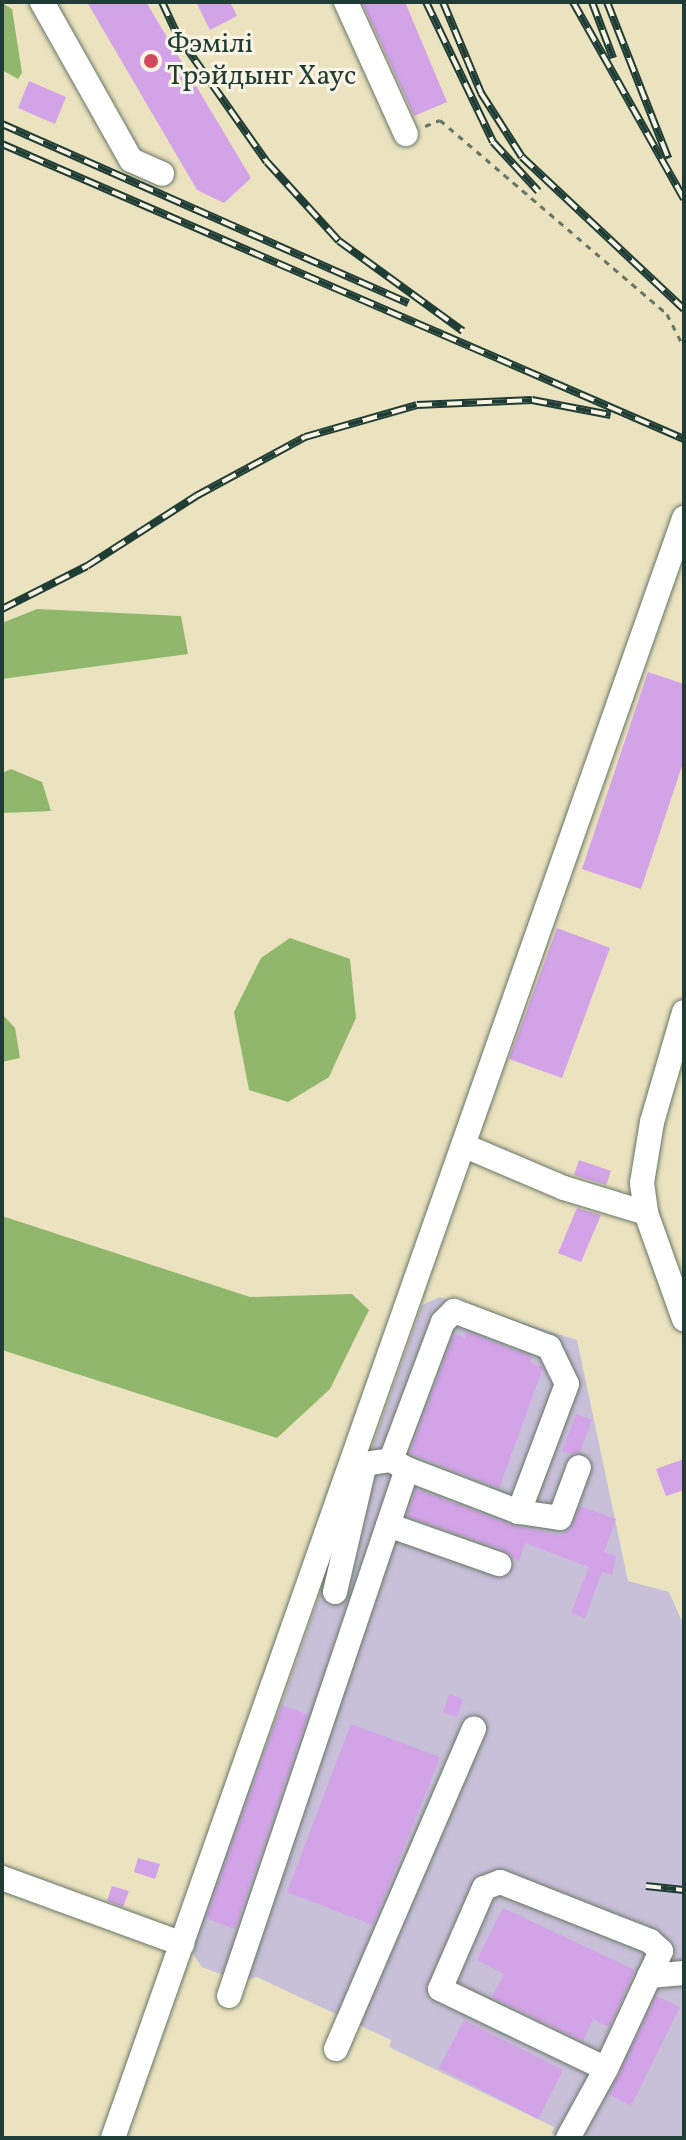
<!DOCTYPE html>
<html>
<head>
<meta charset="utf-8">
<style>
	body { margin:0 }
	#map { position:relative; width:686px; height:2140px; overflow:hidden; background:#ebe2c0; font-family:Vollkorn,serif }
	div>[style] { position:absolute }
	.industrial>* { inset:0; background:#c8bfd8 }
	.forest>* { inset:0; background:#90b76c }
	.building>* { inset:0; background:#d3a3e8 }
	.path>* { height:3px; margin-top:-1.5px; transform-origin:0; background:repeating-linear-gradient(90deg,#667765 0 6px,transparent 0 12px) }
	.roads { filter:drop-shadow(0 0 2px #667765) drop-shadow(0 0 2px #667765) }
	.minor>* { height:24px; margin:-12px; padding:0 12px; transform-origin:12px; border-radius:12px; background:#fff }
	.rail>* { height:8px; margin-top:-4px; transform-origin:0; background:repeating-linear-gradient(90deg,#fcf5e5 0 15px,#1f3d34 0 30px); box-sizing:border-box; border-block:2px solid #1f3d34 }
	.dots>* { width:22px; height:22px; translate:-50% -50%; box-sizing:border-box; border:4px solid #fcf5e5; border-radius:50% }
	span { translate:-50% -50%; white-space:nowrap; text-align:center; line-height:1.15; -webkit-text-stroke:6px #fcf5e5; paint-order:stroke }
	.poi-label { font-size:28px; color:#1f3d34 }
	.left { translate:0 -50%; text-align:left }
	.frame { position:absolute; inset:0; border:4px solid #1f3d34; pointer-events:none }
</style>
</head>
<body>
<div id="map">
	<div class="industrial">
		<div style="clip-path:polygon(440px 1297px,577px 1340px,628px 1581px,669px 1592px,684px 1626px,684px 2138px,564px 2138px,552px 2133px,554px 2127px,389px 2047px,391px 2040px,257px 1977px,239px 1981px,202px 1967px,188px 1947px,281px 1705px,422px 1305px)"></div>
	</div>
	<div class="forest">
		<div style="clip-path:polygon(2px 3px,12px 9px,22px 73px,18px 79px,2px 70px)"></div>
		<div style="clip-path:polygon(37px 609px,181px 616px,188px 654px,2px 679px,2px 623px)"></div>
		<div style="clip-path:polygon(11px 769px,42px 782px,51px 811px,2px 813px,2px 773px)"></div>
		<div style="clip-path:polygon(290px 938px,350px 959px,356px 1018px,329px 1077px,288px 1102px,249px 1090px,234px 1012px,261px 958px)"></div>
		<div style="clip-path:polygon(2px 1014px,15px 1028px,20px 1058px,2px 1062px)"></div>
		<div style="clip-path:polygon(2px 1216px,250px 1297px,352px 1294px,369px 1310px,330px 1389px,277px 1438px,2px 1350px)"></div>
	</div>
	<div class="building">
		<div style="clip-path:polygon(87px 2px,146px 2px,251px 178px,224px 203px,197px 190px)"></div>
		<div style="clip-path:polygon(196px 2px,230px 2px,237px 16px,210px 30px)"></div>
		<div style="clip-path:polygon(362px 2px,405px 2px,447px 102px,414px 116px)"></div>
		<div style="clip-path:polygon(29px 81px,66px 97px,55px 124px,18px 108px)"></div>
		<div style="clip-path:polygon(648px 672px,684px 684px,684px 760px,641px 889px,582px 869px)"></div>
		<div style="clip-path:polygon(557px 928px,610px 948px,562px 1078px,509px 1059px)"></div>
		<div style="clip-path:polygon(579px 1160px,611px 1171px,606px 1185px,574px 1175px)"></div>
		<div style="clip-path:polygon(577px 1208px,601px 1215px,581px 1262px,558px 1253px)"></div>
		<div style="clip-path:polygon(467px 1332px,532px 1357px,530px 1362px,543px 1368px,499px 1488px,410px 1453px,454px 1334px,465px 1338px)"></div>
		<div style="clip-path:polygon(576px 1414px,592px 1420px,580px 1452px,571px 1454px,562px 1451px)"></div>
		<div style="clip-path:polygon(684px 1459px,684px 1490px,666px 1496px,656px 1469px)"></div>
		<div style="clip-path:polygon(416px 1489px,514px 1526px,560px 1535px,571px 1528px,580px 1506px,616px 1519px,604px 1552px,616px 1556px,612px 1575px,602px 1572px,585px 1618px,571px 1613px,589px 1567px,525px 1543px,519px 1562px,504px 1550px,407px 1516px)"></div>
		<div style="clip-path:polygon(449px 1694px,463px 1699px,457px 1717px,443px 1712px)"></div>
		<div style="clip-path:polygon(282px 1705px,308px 1715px,235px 1929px,206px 1918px)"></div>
		<div style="clip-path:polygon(351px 1724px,440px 1757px,373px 1925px,287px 1892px)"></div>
		<div style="clip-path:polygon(138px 1858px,160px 1864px,155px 1879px,134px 1872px)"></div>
		<div style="clip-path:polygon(112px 1886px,129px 1891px,123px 1907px,107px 1901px)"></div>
		<div style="clip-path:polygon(503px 1908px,635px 1970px,609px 2027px,593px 2019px,583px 2041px,492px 1997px,504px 1974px,477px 1960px)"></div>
		<div style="clip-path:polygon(656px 1996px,680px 2007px,631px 2106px,609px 2094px)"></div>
		<div style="clip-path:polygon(464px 2020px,563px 2070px,538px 2119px,439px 2068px)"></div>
	</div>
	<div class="path">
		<div style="left:425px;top:126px;width:16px;rotate:-22deg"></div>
		<div style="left:440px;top:120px;width:299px;rotate:40.5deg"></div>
		<div style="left:667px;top:314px;width:38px;rotate:63deg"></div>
	</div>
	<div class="roads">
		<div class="minor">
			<div style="left:42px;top:2px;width:181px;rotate:60.6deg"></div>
			<div style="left:131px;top:160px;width:34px;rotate:24deg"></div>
			<div style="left:346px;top:2px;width:145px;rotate:65.6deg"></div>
			<div style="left:684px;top:1012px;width:115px;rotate:106.2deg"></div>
			<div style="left:652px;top:1122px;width:62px;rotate:99.3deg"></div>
			<div style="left:642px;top:1183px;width:30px;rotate:82deg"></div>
			<div style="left:646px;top:1213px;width:113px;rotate:70.3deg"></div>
			<div style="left:465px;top:1146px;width:108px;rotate:23deg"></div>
			<div style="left:564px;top:1188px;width:86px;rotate:17deg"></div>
			<div style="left:391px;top:1460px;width:147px;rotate:-69.4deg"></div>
			<div style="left:443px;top:1322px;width:16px;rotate:-45deg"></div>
			<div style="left:454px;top:1311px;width:102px;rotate:20.8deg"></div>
			<div style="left:549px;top:1347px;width:41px;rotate:64.1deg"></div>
			<div style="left:567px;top:1384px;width:137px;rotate:110.6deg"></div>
			<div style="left:519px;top:1512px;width:120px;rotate:-159deg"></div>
			<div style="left:519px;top:1512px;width:41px;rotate:8.3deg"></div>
			<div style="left:560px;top:1518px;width:54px;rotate:-69.6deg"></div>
			<div style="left:388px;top:1525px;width:118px;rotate:19.4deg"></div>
			<div style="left:335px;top:1592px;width:128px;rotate:-76.9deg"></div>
			<div style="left:2px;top:1878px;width:192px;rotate:20.1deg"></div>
			<div style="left:649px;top:1976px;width:35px;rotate:-5deg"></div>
			<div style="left:229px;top:1996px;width:556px;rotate:-71.34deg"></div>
			<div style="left:407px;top:1469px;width:18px;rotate:-151deg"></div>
			<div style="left:391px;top:1460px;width:40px;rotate:171.5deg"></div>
			<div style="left:336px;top:2049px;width:349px;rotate:-66.7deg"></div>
			<div style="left:113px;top:2138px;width:1718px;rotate:-70.58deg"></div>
			<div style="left:568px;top:2138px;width:79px;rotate:-61.2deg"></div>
			<div style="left:606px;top:2069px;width:130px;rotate:-65deg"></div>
			<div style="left:661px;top:1951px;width:15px;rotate:-138deg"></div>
			<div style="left:650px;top:1941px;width:161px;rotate:-158.5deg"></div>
			<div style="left:500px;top:1882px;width:17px;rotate:159deg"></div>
			<div style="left:484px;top:1888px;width:110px;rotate:113.5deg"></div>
			<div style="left:440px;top:1989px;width:184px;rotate:25.7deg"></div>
		</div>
	</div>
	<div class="rail">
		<div style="left:162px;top:2px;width:38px;rotate:65deg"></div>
		<div style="left:178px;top:36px;width:154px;rotate:54.8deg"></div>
		<div style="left:267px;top:162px;width:107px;rotate:47.7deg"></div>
		<div style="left:339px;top:241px;width:153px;rotate:36deg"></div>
		<div style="left:426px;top:2px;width:155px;rotate:64.4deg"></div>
		<div style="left:493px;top:142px;width:67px;rotate:47.4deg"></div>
		<div style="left:443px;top:2px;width:99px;rotate:67.3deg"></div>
		<div style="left:481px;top:93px;width:76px;rotate:57.4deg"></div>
		<div style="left:522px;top:157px;width:222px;rotate:43.2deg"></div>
		<div style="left:573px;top:2px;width:226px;rotate:60.6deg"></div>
		<div style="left:592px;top:2px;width:60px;rotate:69.4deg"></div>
		<div style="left:607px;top:2px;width:168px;rotate:68.6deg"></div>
		<div style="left:2px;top:124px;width:444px;rotate:23.8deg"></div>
		<div style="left:2px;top:144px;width:743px;rotate:23.39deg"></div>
		<div style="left:2px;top:609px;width:95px;rotate:-26.8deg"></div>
		<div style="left:87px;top:566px;width:130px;rotate:-32.7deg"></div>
		<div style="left:196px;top:496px;width:124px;rotate:-28.4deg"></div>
		<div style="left:305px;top:437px;width:116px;rotate:-15.9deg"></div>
		<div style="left:417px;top:405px;width:115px;rotate:-2.5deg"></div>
		<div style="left:532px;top:400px;width:80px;rotate:10.8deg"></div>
		<div style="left:646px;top:1886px;width:38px;rotate:6deg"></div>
	</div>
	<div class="dots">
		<div style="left:151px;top:61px;background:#d1495b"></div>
	</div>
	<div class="poi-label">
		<span class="left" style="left:167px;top:61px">Фэмілі<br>Трэйдынг Хаус</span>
	</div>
	<div class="frame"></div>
</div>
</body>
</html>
